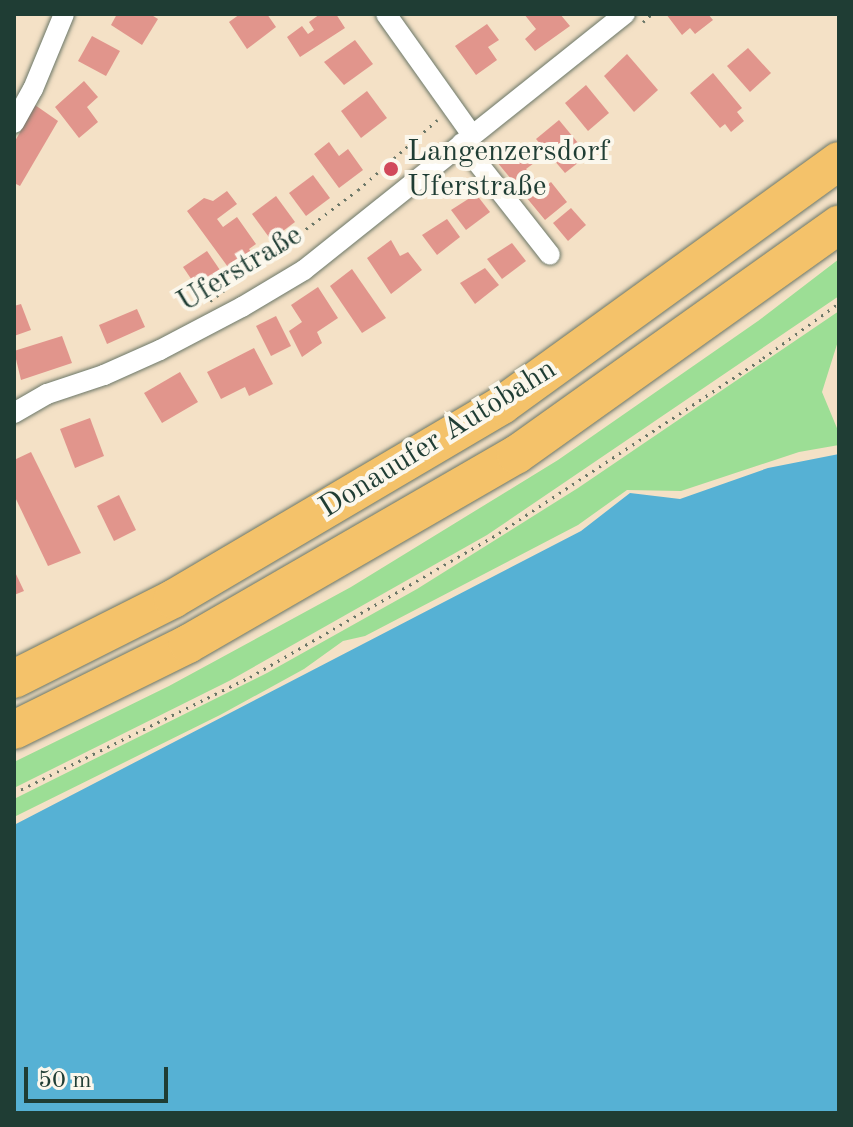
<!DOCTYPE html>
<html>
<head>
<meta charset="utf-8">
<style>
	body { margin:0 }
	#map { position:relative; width:853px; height:1127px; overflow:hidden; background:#f4e1c6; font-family:"Old Standard TT",serif }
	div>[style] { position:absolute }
	.green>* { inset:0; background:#9cde95 }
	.water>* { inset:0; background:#56b1d4 }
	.building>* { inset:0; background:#e1958c }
	.path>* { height:3px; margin-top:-1.5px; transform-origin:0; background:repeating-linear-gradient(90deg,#6a7667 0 2px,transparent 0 8px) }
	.roads { filter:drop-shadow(0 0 2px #6a7667) drop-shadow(0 0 2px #6a7667) }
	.street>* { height:20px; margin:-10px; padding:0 10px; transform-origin:10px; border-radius:10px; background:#fff }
	.highway>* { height:38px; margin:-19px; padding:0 19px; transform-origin:19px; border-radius:19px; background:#f4c26a }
	.dots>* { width:22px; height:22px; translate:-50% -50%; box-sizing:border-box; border:4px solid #fbf7ec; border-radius:50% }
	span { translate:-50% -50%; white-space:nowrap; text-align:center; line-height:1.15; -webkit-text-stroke:8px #fbf7ec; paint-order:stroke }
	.poi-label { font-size:30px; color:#1f3d34 }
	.left { translate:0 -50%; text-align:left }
	.street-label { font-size:30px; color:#1f3d34 }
	.frame { position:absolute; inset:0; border:16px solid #1f3d34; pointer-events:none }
	.scale { position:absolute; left:24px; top:1067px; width:144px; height:36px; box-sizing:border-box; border:4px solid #1f3d34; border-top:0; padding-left:10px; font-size:24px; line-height:28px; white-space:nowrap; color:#1f3d34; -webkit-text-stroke:6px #fbf7ec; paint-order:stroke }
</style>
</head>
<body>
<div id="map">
	<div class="green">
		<div style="clip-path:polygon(839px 259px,839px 296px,487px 535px,229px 681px,14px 788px,14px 762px,169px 686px,351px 587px,558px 460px,758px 321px)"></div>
		<div style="clip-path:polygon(839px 311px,839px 338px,822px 392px,839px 433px,839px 445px,799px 452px,681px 491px,627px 490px,578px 525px,365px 636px,343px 641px,304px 669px,220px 715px,14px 817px,14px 799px,267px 673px,417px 589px,578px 488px)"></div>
	</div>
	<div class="water">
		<div style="clip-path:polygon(839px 454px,839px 1113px,14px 1113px,14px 825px,581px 531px,630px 493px,680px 499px,768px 468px)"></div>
	</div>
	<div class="building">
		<div style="clip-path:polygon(117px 14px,150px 14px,158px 19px,142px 45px,111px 25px)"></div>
		<div style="clip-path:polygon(240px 14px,267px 14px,276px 27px,247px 49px,229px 22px)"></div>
		<div style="clip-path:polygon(320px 14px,336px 14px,345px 28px,300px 57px,287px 37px,302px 26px,308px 34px,314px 30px,309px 22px)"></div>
		<div style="clip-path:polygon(524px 14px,560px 14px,570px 26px,535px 51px,525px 39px,536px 29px)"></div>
		<div style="clip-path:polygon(666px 14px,708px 14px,713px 20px,695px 34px,690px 28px,682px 35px)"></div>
		<div style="clip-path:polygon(487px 24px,499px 40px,488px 47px,497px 60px,476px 75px,455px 46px)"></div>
		<div style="clip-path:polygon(92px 36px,120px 51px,106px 76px,78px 61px)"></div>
		<div style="clip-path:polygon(355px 40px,373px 64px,344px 85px,324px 62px)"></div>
		<div style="clip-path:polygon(748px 48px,771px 73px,750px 92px,727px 66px)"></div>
		<div style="clip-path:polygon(627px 54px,658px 90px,634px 112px,604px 76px)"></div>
		<div style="clip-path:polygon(713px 73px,742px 108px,737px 112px,744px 121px,731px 132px,725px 124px,720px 128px,690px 93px)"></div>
		<div style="clip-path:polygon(84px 81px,98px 97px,87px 107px,98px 122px,79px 138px,55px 107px)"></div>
		<div style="clip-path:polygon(586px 85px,609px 113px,588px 131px,565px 103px)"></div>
		<div style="clip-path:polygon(367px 91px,387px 118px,361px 138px,341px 111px)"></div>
		<div style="clip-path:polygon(35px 105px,58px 121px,20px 186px,14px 183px,14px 143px)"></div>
		<div style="clip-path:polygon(559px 120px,588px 155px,565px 173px,536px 139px)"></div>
		<div style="clip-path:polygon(329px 142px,339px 156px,348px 149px,363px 170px,339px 188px,314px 154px)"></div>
		<div style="clip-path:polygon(519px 144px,534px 163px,526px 169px,543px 188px,551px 182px,567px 202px,545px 220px,497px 162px)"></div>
		<div style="clip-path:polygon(313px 175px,330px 198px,306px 216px,289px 193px)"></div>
		<div style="clip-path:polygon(227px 191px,237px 204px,217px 219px,223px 227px,237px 217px,256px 244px,249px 249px,258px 262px,236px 278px,187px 211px,204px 198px,213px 201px)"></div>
		<div style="clip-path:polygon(476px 194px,490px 212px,466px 230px,451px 210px)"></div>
		<div style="clip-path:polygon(276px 196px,295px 222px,271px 240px,252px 214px)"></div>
		<div style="clip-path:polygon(571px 208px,586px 225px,568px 241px,553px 223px)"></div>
		<div style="clip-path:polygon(447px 219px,460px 237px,437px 255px,422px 235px)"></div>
		<div style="clip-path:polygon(391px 240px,400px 256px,408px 252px,422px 270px,391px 294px,367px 258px)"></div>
		<div style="clip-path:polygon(512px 243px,526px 261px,502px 279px,487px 259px)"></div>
		<div style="clip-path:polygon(207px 251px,222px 273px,198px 289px,183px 267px)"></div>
		<div style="clip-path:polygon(485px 268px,499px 285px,475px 304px,460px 283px)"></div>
		<div style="clip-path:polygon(352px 269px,386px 318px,362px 333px,330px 286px)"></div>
		<div style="clip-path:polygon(318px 287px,338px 318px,317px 332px,322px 343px,302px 357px,289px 331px,302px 322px,291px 305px)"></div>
		<div style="clip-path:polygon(21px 304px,31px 330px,14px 336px,14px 306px)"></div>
		<div style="clip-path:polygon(137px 309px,145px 327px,107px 344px,99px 325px)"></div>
		<div style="clip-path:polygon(276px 316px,291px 346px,271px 356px,256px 326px)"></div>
		<div style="clip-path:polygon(62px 336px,72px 363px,21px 380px,14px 351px)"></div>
		<div style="clip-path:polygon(254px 348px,273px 384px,249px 396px,245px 387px,221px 399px,207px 372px)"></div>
		<div style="clip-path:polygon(180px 372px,198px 402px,162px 423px,144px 393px)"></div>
		<div style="clip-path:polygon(90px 418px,104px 456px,75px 468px,60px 429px)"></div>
		<div style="clip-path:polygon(31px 452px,81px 553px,48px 566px,14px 495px,14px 460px)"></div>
		<div style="clip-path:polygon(119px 495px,136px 530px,114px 541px,97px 506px)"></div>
		<div style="clip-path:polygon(14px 570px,24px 591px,14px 595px)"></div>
	</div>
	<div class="path">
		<div style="left:643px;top:22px;width:12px;rotate:-42deg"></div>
		<div style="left:210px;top:301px;width:185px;rotate:-36.9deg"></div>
		<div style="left:358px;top:190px;width:106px;rotate:-41.5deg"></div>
		<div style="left:14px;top:793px;width:263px;rotate:-26.2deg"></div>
		<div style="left:250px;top:677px;width:288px;rotate:-30deg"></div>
		<div style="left:499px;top:533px;width:317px;rotate:-33.5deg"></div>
		<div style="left:763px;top:358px;width:94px;rotate:-35.9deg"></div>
	</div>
	<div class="roads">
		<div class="street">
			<div style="left:386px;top:14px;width:148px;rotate:54.6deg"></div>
			<div style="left:14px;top:123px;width:39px;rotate:-61deg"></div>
			<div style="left:33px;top:89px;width:81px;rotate:-67.5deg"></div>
			<div style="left:462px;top:143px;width:142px;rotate:51.8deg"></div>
			<div style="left:14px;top:413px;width:38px;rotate:-30deg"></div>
			<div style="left:47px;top:394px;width:60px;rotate:-18.4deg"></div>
			<div style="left:104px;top:375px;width:61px;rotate:-24.1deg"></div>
			<div style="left:160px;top:350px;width:93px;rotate:-27.7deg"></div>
			<div style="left:242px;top:307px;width:72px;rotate:-30.8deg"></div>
			<div style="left:304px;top:270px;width:411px;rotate:-38.6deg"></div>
		</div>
		<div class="highway">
			<div style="left:14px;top:679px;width:178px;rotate:-26.7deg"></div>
			<div style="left:173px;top:599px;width:382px;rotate:-30.5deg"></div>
			<div style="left:502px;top:405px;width:416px;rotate:-35.9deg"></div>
			<div style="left:14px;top:730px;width:194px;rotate:-26.3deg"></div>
			<div style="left:188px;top:644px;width:379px;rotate:-30deg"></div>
			<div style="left:516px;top:455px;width:397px;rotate:-35.5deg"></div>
		</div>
	</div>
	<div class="dots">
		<div style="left:391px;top:169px;background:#d1495b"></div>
	</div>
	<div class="poi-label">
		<span class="left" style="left:407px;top:169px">Langenzersdorf<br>Uferstraße</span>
	</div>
	<div class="street-label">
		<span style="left:240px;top:269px;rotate:-31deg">Uferstraße</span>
		<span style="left:438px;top:439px;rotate:-32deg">Donauufer Autobahn</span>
	</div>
	<div class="frame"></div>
	<div class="scale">50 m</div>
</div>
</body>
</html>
